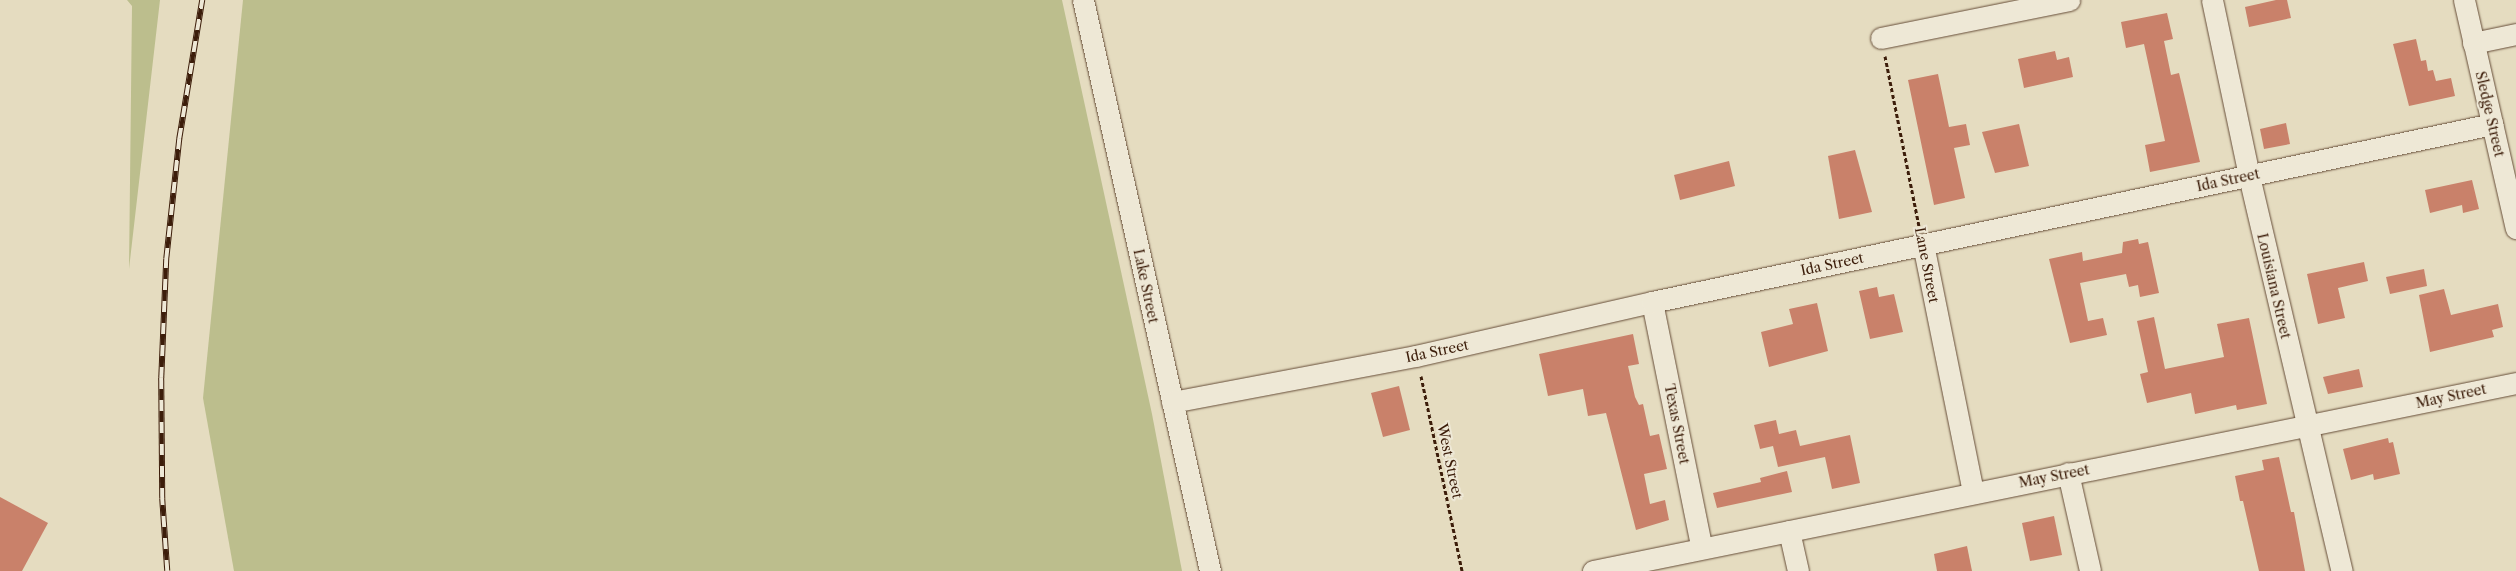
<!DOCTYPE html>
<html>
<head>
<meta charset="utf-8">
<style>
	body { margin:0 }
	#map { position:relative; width:2516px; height:571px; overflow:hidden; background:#e5dcc0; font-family:"Libre Caslon Text",serif }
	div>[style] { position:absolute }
	.green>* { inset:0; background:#bcbe8d }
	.building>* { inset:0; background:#c9816a }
	.path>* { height:3px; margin-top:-1.5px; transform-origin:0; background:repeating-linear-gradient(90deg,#3c1d0a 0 4px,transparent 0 6.5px) }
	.roads { filter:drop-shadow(0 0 1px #664d38) drop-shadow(0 0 1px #664d38) }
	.minor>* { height:21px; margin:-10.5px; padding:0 10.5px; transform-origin:10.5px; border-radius:10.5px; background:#eee8d6 }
	.rail>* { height:5.5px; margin-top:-2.75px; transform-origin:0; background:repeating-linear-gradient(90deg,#eee8d6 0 11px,#3c1d0a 0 22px); box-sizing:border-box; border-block:1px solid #3c1d0a }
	span { translate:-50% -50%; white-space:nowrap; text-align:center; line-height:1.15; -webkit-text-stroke:4px #eee8d6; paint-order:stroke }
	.street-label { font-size:14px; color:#3c1d0a }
</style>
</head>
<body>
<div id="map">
	<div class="green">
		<div style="clip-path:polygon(127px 0,160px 0,129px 269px,132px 6px)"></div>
		<div style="clip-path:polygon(243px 0,1062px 0,1152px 414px,1182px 571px,234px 571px,203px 398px)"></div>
	</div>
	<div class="building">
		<div style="clip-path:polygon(2276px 0,2287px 0,2291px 18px,2249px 27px,2245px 7px)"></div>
		<div style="clip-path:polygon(2167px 13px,2173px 39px,2164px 41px,2171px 75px,2179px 73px,2200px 162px,2150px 172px,2145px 145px,2165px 141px,2144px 44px,2126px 48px,2121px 22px)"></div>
		<div style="clip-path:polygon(2416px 39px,2421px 61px,2426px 60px,2428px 71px,2433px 70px,2436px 81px,2451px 78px,2455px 96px,2409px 106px,2393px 44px)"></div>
		<div style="clip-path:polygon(2055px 51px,2057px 60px,2069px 57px,2073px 77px,2024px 88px,2018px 59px)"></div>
		<div style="clip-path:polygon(1938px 74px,1949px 127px,1966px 124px,1970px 145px,1954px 148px,1965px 198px,1934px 205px,1908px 80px)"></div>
		<div style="clip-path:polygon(2286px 123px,2290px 144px,2264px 149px,2260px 129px)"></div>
		<div style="clip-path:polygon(2019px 124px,2029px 166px,1995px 173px,1982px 132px)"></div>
		<div style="clip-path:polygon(1855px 150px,1872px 212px,1839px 219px,1828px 156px)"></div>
		<div style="clip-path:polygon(1729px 161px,1735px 186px,1680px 200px,1674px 175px)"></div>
		<div style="clip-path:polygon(2472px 180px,2479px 209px,2463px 213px,2462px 205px,2430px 213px,2425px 190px)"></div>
		<div style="clip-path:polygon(2138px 239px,2139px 244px,2148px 242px,2159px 293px,2140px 297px,2138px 285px,2129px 287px,2126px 274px,2080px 283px,2088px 321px,2103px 318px,2107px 335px,2070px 343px,2049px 259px,2082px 252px,2083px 261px,2122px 253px,2123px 242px)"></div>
		<div style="clip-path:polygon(2364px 262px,2368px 281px,2338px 288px,2345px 318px,2318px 324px,2307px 274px)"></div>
		<div style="clip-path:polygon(2424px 269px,2427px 286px,2390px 294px,2386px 277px)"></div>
		<div style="clip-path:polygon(1877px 287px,1879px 297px,1894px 294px,1903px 332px,1870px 339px,1859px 291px)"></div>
		<div style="clip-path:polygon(2444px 289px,2451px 315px,2498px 304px,2503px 327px,2492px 330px,2494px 337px,2430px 352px,2419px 295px)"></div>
		<div style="clip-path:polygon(1817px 303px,1828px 351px,1769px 367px,1761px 332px,1793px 324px,1789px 309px)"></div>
		<div style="clip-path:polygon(2154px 317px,2165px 369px,2224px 357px,2217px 324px,2249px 318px,2267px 404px,2237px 410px,2236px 405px,2195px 414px,2191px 393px,2147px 403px,2140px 374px,2148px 372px,2137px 321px)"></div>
		<div style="clip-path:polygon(1633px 334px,1639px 364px,1628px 366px,1635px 397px,1639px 405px,1643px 404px,1650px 436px,1659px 434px,1667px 469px,1644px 474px,1650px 504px,1665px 500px,1669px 520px,1636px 530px,1606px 413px,1588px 416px,1583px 389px,1548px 396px,1539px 354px)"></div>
		<div style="clip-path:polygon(2359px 369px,2363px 387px,2328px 394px,2323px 377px)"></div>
		<div style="clip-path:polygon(1399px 386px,1410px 430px,1383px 437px,1371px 393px)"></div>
		<div style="clip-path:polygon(1776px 420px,1779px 434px,1796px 430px,1800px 446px,1850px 435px,1860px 483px,1832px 489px,1825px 457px,1778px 467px,1773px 446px,1760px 449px,1754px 425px)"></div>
		<div style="clip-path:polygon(2388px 438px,2389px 443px,2393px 442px,2400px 474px,2374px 480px,2373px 474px,2351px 480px,2343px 449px)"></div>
		<div style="clip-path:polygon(2279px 457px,2291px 512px,2294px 512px,2305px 571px,2259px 571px,2243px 501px,2240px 501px,2235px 476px,2264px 470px,2262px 460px)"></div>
		<div style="clip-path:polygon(1787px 471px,1792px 492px,1717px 508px,1713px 493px,1761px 482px,1760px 478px)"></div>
		<div style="clip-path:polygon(0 497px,48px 523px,22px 571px,0 571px)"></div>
		<div style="clip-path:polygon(2054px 516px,2062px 555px,2030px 561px,2022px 523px)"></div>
		<div style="clip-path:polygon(1967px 546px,1972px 571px,1937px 571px,1934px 554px)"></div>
	</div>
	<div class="path">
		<div style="left:1885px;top:56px;width:173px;rotate:78.7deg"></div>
		<div style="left:1421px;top:376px;width:199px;rotate:78.1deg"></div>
	</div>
	<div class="roads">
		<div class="minor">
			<div style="left:1083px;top:0;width:585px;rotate:77.46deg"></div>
			<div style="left:2212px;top:0;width:180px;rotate:78.1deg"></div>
			<div style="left:2249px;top:176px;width:406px;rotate:76.8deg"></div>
			<div style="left:2464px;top:0;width:234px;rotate:77.2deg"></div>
			<div style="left:1881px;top:38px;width:192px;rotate:-11.4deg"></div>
			<div style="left:2473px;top:43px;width:44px;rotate:-11.8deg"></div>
			<div style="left:1923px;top:244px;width:254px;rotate:78.6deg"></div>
			<div style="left:1652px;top:302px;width:249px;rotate:78.6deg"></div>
			<div style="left:1172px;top:402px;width:248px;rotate:-10.7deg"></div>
			<div style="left:1416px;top:356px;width:242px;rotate:-12.9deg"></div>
			<div style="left:1652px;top:302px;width:859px;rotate:-11.96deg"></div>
			<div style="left:2068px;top:473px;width:100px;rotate:77.3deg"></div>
			<div style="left:1789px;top:531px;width:41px;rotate:77.3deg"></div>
			<div style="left:1593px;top:571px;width:942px;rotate:-11.51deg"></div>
		</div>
	</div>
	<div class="rail">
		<div style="left:167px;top:571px;width:72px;rotate:-94deg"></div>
		<div style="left:162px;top:499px;width:121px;rotate:-90.5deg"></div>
		<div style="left:161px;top:378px;width:119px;rotate:-87.6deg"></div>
		<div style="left:166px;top:259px;width:121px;rotate:-83.8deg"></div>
		<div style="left:179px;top:139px;width:141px;rotate:-80.6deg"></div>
	</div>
	<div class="street-label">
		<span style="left:2490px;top:114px;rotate:77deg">Sledge Street</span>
		<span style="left:2228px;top:180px;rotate:-12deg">Ida Street</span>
		<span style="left:1832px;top:264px;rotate:-12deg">Ida Street</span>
		<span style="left:1927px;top:265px;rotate:79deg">Lane Street</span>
		<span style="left:1146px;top:286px;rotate:78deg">Lake Street</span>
		<span style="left:2274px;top:286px;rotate:77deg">Louisiana Street</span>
		<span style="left:1437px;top:351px;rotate:-12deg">Ida Street</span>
		<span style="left:2451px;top:396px;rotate:-12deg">May Street</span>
		<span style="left:1677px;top:424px;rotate:79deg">Texas Street</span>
		<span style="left:1450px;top:461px;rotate:78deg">West Street</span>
		<span style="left:2054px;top:476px;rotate:-11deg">May Street</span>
	</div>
</div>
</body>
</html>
